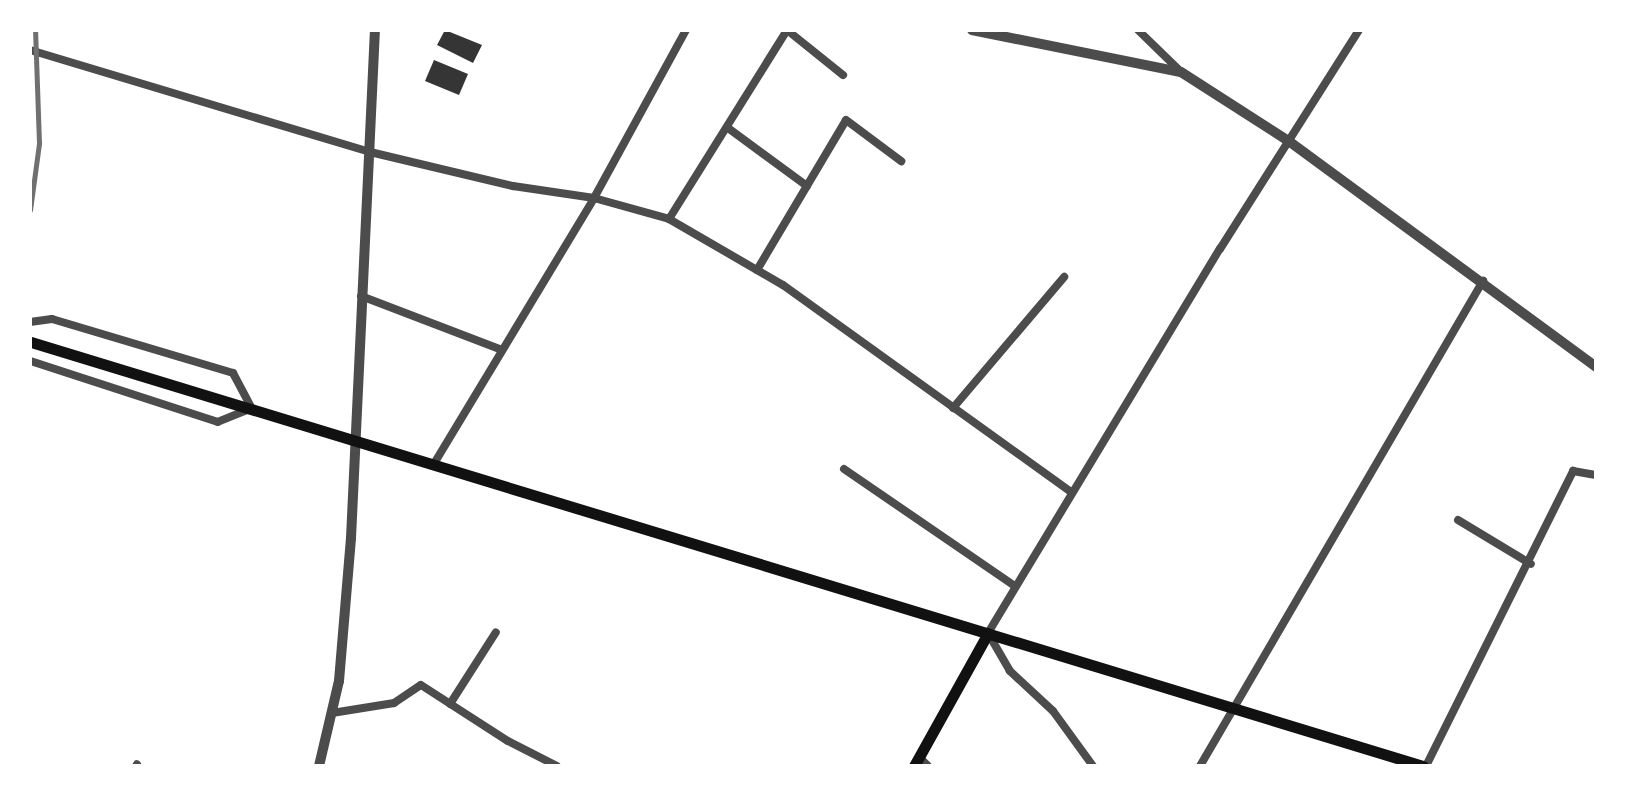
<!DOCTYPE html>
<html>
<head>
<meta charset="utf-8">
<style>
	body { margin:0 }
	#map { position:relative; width:1626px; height:796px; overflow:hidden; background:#fff; font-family:"Fira Sans",sans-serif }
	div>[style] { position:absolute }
	.building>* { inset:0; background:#353535 }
	.minor>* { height:8px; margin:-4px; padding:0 4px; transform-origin:4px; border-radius:4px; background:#4c4c4c }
	.tertiary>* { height:10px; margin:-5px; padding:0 5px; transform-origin:5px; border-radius:5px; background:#4c4c4c }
	.secondary>* { height:11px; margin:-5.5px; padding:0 5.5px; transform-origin:5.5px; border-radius:5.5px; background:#111 }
	.rail>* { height:5px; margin:-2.5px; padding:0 2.5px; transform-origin:2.5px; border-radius:2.5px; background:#707070 }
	span { translate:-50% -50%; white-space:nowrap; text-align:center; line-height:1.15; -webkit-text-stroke:6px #fff; paint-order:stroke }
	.frame { position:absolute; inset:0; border:32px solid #fff; pointer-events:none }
</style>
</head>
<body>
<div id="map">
	<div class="building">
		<div style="clip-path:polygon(445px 30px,482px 45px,473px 63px,437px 45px)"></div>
		<div style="clip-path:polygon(434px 60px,468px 74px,459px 95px,425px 81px)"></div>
	</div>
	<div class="minor">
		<div style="left:1138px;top:30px;width:59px;rotate:44.3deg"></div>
		<div style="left:30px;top:50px;width:355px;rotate:16.7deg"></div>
		<div style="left:370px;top:152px;width:147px;rotate:13.4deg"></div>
		<div style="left:513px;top:186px;width:82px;rotate:8.4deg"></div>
		<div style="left:594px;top:198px;width:78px;rotate:15.6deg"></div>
		<div style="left:669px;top:219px;width:132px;rotate:30.1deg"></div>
		<div style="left:783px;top:285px;width:356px;rotate:35.7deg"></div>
		<div style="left:728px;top:128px;width:98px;rotate:36.3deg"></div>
		<div style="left:669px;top:219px;width:223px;rotate:-58deg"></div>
		<div style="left:787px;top:30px;width:72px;rotate:38.8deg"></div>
		<div style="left:757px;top:270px;width:174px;rotate:-59.3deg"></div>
		<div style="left:846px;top:120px;width:69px;rotate:36.7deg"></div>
		<div style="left:361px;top:296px;width:149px;rotate:20.9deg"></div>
		<div style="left:30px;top:322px;width:22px;rotate:-8deg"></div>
		<div style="left:52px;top:319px;width:189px;rotate:16.6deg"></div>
		<div style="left:233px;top:373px;width:40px;rotate:62deg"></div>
		<div style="left:252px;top:408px;width:37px;rotate:158deg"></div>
		<div style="left:218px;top:422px;width:198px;rotate:-162deg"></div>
		<div style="left:953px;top:408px;width:172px;rotate:-49.7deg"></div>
		<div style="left:435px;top:462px;width:308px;rotate:-58.9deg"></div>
		<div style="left:594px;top:198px;width:192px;rotate:-61.3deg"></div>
		<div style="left:844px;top:469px;width:207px;rotate:34.4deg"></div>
		<div style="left:1458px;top:520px;width:85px;rotate:31.1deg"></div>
		<div style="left:450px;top:704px;width:85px;rotate:-57.4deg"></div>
		<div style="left:332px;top:713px;width:63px;rotate:-9.2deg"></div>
		<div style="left:394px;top:703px;width:32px;rotate:-34deg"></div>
		<div style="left:421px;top:685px;width:103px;rotate:32.8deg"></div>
		<div style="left:508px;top:741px;width:55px;rotate:27deg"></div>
		<div style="left:919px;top:757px;width:13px;rotate:45deg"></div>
		<div style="left:136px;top:766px;width:2px;rotate:-63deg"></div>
		<div style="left:1093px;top:766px;width:68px;rotate:-126deg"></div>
		<div style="left:1053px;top:711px;width:59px;rotate:-137.1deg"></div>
		<div style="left:1010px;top:671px;width:44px;rotate:-120.1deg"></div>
		<div style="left:988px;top:633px;width:449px;rotate:-58.9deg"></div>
		<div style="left:1220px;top:249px;width:259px;rotate:-57.6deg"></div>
		<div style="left:1200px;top:766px;width:562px;rotate:-59.74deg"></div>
		<div style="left:1426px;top:766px;width:330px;rotate:-63.5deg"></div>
		<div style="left:1573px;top:471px;width:23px;rotate:10deg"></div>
	</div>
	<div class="tertiary">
		<div style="left:972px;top:30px;width:213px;rotate:11.4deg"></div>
		<div style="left:1181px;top:72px;width:130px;rotate:32.7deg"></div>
		<div style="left:1290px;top:142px;width:380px;rotate:36.3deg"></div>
		<div style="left:319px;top:766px;width:87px;rotate:-76.8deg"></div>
		<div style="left:339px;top:681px;width:144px;rotate:-85.2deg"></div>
		<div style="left:351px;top:538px;width:509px;rotate:-87.3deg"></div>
	</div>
	<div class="secondary">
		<div style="left:31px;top:342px;width:1455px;rotate:16.94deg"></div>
		<div style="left:914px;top:766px;width:152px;rotate:-60.9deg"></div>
	</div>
	<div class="rail">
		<div style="left:30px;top:210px;width:68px;rotate:-82.3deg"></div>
		<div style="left:39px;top:143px;width:113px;rotate:-92deg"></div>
	</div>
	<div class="frame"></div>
</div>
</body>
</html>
